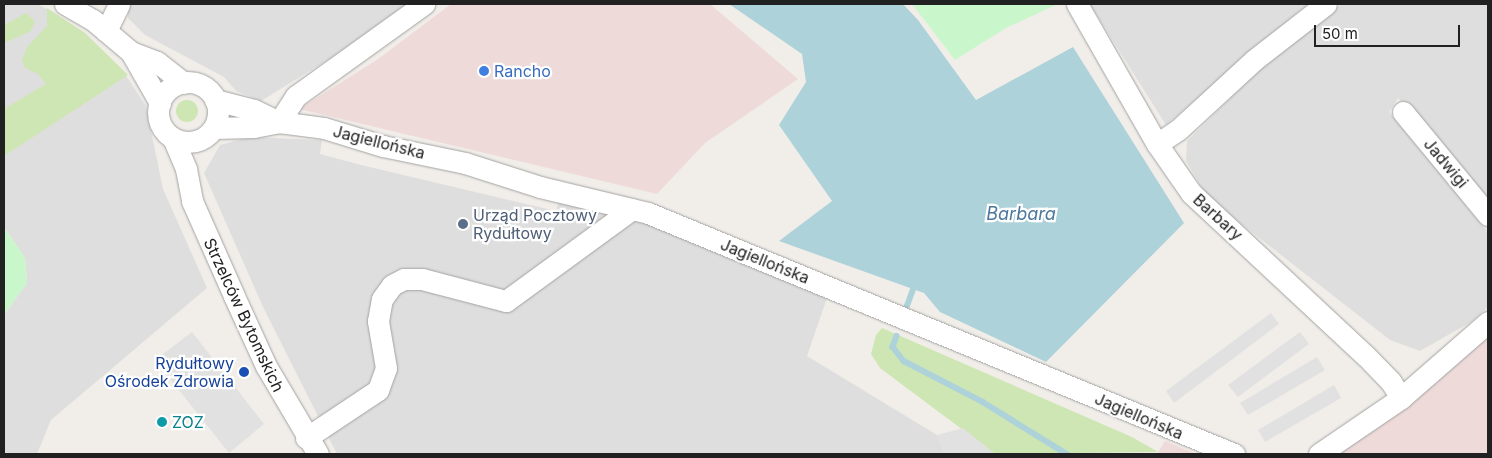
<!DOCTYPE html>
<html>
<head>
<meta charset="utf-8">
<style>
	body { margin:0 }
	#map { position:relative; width:1492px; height:458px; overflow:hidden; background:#f1eee9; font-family:Inter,sans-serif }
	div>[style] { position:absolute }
	.residential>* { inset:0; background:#dfdede }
	.commercial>* { inset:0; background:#efdada }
	.grass>* { inset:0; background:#cee6b3 }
	.round { border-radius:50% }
	.park>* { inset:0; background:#caf6cc }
	.parking>* { inset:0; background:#e1e1e1 }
	.water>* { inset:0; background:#add2da }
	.stream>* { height:5.5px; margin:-2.75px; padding:0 2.75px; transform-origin:2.75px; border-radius:2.75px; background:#add2da }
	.roads { filter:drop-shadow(0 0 1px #a2a2a2) drop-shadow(0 0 1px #a2a2a2) }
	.street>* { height:21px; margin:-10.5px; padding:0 10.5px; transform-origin:10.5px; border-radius:10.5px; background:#fff }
	.street>.ring { margin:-10.5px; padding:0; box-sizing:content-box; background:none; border:21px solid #fff; border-radius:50% }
	.dots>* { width:14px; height:14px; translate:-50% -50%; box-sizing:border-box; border:2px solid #fff; border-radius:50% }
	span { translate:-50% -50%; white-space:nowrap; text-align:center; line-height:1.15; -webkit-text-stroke:4.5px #fff; paint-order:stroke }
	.shop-label { font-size:16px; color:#366cbe }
	.left { translate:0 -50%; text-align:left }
	.street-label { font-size:16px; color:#212121 }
	.service-label { font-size:16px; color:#4e5e75 }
	.transit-label { font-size:16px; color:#164399 }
	.right { translate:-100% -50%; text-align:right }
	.culture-label { font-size:16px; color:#0d838f }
	.water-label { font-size:18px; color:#4d789b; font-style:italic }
	.frame { position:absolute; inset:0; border:5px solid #212121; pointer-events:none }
	.scale { position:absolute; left:1314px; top:25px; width:146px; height:22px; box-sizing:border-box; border:2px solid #212121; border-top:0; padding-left:6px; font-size:15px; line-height:18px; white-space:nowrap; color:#212121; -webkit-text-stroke:4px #fff; paint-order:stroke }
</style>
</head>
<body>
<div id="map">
	<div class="residential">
		<div style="clip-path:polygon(4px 4px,38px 4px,85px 33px,123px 71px,146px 106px,163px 189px,207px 288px,51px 420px,37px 454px,4px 454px,4px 315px,27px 282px,25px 258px,4px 227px)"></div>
		<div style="clip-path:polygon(127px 4px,408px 4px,334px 56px,261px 101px,236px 91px,224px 77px,145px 35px,128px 18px)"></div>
		<div style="clip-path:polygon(1093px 4px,1308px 4px,1166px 125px,1091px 6px)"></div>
		<div style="clip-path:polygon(1342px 4px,1488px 4px,1488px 204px,1398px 98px,1389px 112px,1488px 232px,1488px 307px,1471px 322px,1420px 351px,1390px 340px,1208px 198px,1186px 161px,1187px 141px,1266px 63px)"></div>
		<div style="clip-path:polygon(250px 137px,322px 140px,320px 154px,361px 165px,556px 211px,560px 198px,636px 219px,827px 298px,807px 356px,937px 435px,945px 454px,337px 454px,263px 307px,204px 173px,220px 145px)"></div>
	</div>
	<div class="commercial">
		<div style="clip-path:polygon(451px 4px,710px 4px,798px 79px,705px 143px,657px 194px,299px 109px,378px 59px)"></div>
		<div style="clip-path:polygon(1488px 338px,1488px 454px,1319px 454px,1401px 398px)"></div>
		<div style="clip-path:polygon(1165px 441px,1196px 454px,1157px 454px)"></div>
	</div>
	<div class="grass">
		<div style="clip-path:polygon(47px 8px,85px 33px,128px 75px,4px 156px,4px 109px,46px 84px,38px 74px,25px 68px,22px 60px,27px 47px,47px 26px)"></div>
		<div style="clip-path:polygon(26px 13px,35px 21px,31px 31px,4px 43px,4px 25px)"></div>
		<div class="round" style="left:176px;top:100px;width:22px;height:22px"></div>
		<div style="clip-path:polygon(882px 328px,1132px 437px,1158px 452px,995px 454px,880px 368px,871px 354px,876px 335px)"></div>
	</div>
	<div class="park">
		<div style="clip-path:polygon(912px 4px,1058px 4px,1006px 28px,955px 60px)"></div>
		<div style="clip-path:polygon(4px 227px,25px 258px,27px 283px,4px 315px)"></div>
	</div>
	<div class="parking">
		<div style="clip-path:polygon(1271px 313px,1279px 324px,1174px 403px,1166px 391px)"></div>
		<div style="clip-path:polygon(192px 332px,264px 424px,229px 453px,155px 360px)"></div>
		<div style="clip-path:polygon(1300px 332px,1309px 344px,1238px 397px,1228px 385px)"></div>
		<div style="clip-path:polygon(1317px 357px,1325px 370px,1248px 415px,1240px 403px)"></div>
		<div style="clip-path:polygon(1334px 385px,1341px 398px,1265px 442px,1258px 430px)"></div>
		<div style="clip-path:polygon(963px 428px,995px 454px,945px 454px,937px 435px)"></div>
	</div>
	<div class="water">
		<div style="clip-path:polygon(729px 4px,903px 4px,918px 20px,976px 100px,1073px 47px,1184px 223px,1046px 362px,940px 312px,924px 293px,779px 241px,832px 201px,779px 125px,806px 82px,802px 54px)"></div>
	</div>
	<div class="stream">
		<div style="left:907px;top:306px;width:23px;rotate:-70deg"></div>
		<div style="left:897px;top:336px;width:12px;rotate:110deg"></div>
		<div style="left:893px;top:347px;width:18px;rotate:52deg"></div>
		<div style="left:904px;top:361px;width:89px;rotate:27.4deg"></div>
		<div style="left:983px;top:402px;width:99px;rotate:31.8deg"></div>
	</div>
	<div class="roads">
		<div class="street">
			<div style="left:65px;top:4px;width:32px;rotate:30deg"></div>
			<div style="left:93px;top:20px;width:50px;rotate:40.1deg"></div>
			<div style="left:131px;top:52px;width:28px;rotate:21deg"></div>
			<div style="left:157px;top:62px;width:34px;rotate:38deg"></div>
			<div style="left:1077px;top:4px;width:161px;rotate:60.3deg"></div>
			<div style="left:1157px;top:144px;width:60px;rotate:55.2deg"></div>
			<div style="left:1191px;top:193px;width:239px;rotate:43deg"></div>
			<div style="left:1366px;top:356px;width:36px;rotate:46deg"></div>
			<div style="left:1391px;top:382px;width:19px;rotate:58deg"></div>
			<div style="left:106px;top:31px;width:30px;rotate:-64deg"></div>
			<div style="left:131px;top:52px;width:59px;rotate:60.4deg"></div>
			<div class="ring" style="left:158px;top:82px;width:39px;height:39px"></div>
			<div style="left:215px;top:100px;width:40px;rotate:14.4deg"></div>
			<div style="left:254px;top:110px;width:28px;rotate:26deg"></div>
			<div style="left:279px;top:122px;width:45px;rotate:7.6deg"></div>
			<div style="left:324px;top:128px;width:62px;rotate:17deg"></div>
			<div style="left:383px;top:146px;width:84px;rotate:11.7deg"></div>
			<div style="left:465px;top:163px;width:79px;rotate:17.7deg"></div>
			<div style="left:540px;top:187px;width:111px;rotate:13.5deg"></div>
			<div style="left:648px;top:213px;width:634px;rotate:22.36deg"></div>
			<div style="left:1403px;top:112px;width:134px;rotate:50.5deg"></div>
			<div style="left:279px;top:122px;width:31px;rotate:-57deg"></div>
			<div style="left:296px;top:96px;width:158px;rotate:-35.7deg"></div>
			<div style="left:214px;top:128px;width:40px;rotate:-1.4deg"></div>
			<div style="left:254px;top:127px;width:25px;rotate:-11deg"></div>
			<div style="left:173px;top:138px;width:34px;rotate:67deg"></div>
			<div style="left:186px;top:169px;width:33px;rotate:79deg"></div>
			<div style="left:192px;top:201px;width:104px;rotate:66.1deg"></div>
			<div style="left:234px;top:296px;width:77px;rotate:65.4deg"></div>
			<div style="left:266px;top:366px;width:102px;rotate:59.4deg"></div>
			<div style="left:1157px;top:144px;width:25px;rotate:-34deg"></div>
			<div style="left:1178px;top:130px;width:103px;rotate:-42.6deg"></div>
			<div style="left:1254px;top:60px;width:91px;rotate:-37.9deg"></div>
			<div style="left:306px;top:438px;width:87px;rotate:-33.7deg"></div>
			<div style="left:378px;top:390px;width:23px;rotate:-70deg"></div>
			<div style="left:386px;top:368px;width:48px;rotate:-99.7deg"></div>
			<div style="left:378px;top:321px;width:22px;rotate:-80deg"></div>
			<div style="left:382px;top:299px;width:17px;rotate:-54deg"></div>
			<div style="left:392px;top:285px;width:13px;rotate:-27deg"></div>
			<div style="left:404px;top:279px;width:18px"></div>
			<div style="left:422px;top:279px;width:87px;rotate:14.7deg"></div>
			<div style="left:506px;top:301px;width:156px;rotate:-36.1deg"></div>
			<div style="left:1319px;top:454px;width:99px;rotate:-34.3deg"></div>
			<div style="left:1401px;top:398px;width:116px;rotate:-41.1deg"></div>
		</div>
	</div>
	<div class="dots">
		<div style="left:484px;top:71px;background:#3f7fe0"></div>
		<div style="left:463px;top:224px;background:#5c6f8a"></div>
		<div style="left:244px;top:372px;background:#1a4fb4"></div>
		<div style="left:162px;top:422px;background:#0f9aa8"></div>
	</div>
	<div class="shop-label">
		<span class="left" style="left:494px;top:71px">Rancho</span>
	</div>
	<div class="street-label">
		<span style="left:379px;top:142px;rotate:14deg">Jagiellońska</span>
		<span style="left:1446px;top:163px;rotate:50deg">Jadwigi</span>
		<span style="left:1218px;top:217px;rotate:42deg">Barbary</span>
		<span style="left:765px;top:261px;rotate:22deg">Jagiellońska</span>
		<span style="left:244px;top:315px;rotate:65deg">Strzelców Bytomskich</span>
		<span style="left:1139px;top:416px;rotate:23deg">Jagiellońska</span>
	</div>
	<div class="service-label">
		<span class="left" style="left:473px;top:224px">Urząd Pocztowy<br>Rydułtowy</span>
	</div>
	<div class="transit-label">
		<span class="right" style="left:234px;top:372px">Rydułtowy<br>Ośrodek Zdrowia</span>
	</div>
	<div class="culture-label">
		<span class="left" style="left:172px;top:422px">ZOZ</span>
	</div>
	<div class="water-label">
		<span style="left:1021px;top:214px">Barbara</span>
	</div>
	<div class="frame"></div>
	<div class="scale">50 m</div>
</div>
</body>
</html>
